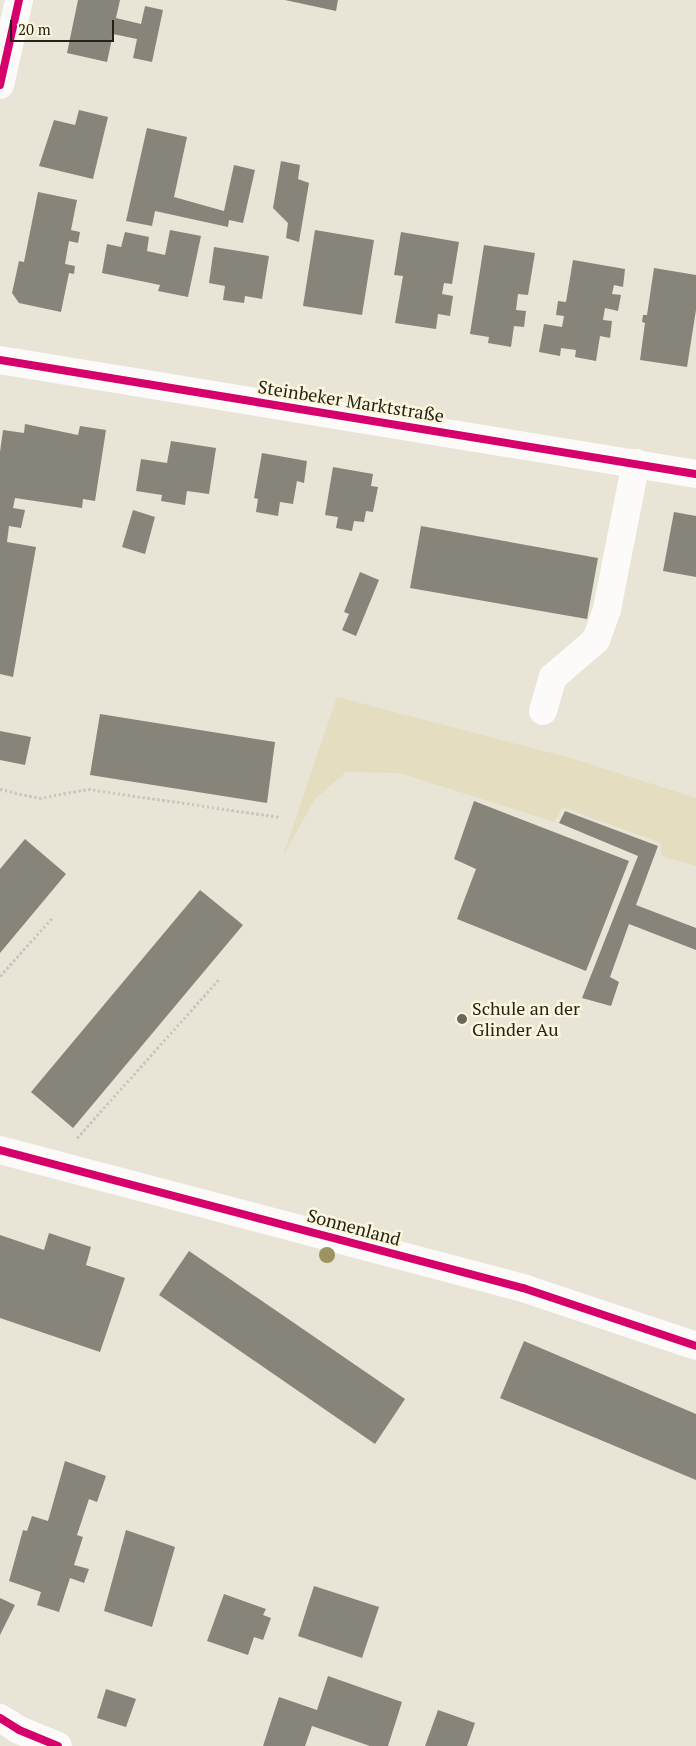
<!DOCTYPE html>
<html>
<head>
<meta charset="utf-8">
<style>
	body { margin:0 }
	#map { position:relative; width:696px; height:1746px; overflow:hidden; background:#e8e4d6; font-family:"PT Serif",serif }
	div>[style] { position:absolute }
	.green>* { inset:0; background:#e4ddc0 }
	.building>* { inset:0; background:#87847a }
	.path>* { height:3px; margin-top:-1.5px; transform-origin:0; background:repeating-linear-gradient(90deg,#c8c7c1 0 2.5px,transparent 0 5px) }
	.minor>* { height:28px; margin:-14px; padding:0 14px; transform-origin:14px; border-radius:14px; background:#fcfbf9 }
	.cycleway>* { height:8px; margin:-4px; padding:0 4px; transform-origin:4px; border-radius:4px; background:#d6006c }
	.trees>* { width:16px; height:16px; margin:-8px; border-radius:50%; background:#9c9362 }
	.dots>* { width:14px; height:14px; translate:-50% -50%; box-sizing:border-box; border:2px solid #fcf6dc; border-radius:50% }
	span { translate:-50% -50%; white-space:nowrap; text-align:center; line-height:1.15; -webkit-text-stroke:5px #fcf6dc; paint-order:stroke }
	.street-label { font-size:18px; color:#252319 }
	.poi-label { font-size:18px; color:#252319 }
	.left { translate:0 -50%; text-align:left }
	.scale { position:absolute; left:10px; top:20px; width:104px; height:22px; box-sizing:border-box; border:2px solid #252319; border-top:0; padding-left:6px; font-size:15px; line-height:18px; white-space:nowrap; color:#252319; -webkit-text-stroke:4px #fcf6dc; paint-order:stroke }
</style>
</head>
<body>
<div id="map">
	<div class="green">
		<div style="clip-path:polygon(337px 697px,574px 759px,696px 798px,696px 866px,661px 856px,661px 843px,562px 807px,554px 822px,400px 773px,346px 772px,315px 799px,283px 856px)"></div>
	</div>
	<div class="building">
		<div style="clip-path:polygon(78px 0,120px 0,116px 18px,141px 24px,145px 6px,163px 10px,152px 62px,133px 58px,137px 39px,113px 34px,107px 62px,67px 53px)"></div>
		<div style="clip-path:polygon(285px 0,338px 0,336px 11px)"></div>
		<div style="clip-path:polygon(79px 110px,108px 117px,93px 179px,39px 166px,54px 120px,75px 125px)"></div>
		<div style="clip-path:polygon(147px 128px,187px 137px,174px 197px,224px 211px,234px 165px,255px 170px,243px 223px,229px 220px,228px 227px,155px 211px,152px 226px,126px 221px)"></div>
		<div style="clip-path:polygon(281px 161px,300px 165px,298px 179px,309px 183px,299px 242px,286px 238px,288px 223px,273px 208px)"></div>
		<div style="clip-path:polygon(38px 192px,77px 200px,71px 230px,80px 232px,78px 243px,69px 241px,65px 264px,75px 266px,74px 274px,69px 273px,61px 312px,19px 303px,12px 293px,19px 261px,24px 262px)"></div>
		<div style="clip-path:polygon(170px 230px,201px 236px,188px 297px,158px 291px,160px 285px,102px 273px,107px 244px,121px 247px,125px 232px,149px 237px,147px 251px,165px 255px)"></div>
		<div style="clip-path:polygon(315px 230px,374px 240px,362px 315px,303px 306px)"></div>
		<div style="clip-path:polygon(401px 232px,459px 242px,452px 284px,444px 283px,442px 294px,453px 296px,450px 316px,438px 314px,436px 329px,395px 323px,403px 276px,394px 275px)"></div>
		<div style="clip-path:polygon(484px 245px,535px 253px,528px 295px,518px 294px,516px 310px,526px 311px,524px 327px,514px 326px,511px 347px,488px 343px,489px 337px,470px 334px)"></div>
		<div style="clip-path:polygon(214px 247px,269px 256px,262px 299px,245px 296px,244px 303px,223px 300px,225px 286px,209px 283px)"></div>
		<div style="clip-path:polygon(573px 260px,625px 269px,623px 287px,614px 285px,612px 294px,621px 295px,618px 311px,605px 308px,603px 320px,612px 321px,610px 338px,600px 336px,596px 361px,575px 357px,576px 350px,561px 348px,560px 356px,539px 352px,544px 324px,562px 327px,564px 316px,556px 315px,558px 301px,566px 302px)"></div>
		<div style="clip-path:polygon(654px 268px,696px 275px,696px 310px,687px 367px,640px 360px,645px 323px,642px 322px,643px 315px,647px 315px)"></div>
		<div style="clip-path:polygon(25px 424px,78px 435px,80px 426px,106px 430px,95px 501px,83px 499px,82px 508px,15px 498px,13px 508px,25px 510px,21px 528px,9px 526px,7px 542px,36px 547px,13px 677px,0 674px,0 452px,3px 430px,24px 433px)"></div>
		<div style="clip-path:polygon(171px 441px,216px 448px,209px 494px,187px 491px,185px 505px,161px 501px,162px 495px,136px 491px,141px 459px,167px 463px)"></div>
		<div style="clip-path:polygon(262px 453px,307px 461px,304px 483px,297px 481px,293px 504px,280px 502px,278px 516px,256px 512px,258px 499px,254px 498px)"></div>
		<div style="clip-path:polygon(333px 467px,373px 474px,371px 486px,378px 487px,373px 512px,366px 511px,364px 522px,354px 521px,352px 531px,336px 528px,338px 517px,325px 515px)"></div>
		<div style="clip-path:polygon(133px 510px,155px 517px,145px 554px,122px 547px)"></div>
		<div style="clip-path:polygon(674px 512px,696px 516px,696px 577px,663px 571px)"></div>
		<div style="clip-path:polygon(421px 526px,598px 558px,587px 619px,410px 588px)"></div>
		<div style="clip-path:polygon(360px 572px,379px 580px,356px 636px,342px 630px,349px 614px,344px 612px)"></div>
		<div style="clip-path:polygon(100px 714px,275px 742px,267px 803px,90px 775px)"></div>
		<div style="clip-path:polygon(0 731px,31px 737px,25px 765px,0 760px)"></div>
		<div style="clip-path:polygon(474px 801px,629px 861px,586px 971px,457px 919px,476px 869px,454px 859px)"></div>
		<div style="clip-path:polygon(565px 811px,658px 846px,636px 905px,696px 928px,696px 950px,629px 924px,610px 977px,619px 982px,611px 1006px,582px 998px,638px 856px,559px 823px)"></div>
		<div style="clip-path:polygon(25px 839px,66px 874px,0 953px,0 869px)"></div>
		<div style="clip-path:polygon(200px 890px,243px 925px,73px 1128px,31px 1092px)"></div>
		<div style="clip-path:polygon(49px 1233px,91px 1247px,86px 1265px,125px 1278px,100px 1352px,0 1318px,0 1235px,44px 1250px)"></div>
		<div style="clip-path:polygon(189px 1251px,405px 1399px,375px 1444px,159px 1295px)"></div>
		<div style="clip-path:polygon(524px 1341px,696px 1414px,696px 1480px,500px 1398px)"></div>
		<div style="clip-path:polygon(65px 1461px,106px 1476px,97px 1502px,89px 1499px,77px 1535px,83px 1537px,74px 1565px,89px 1569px,84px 1583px,70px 1578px,59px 1612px,37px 1605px,41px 1592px,9px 1581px,23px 1530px,27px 1531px,32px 1516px,48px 1521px)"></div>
		<div style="clip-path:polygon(126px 1530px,175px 1547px,152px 1627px,104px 1611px)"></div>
		<div style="clip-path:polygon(314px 1586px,379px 1607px,362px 1658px,298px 1636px)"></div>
		<div style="clip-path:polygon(224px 1594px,266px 1609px,263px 1615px,271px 1618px,263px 1640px,254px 1637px,248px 1655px,207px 1641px)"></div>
		<div style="clip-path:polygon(0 1598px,15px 1605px,0 1635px)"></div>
		<div style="clip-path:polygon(328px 1676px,402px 1702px,388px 1746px,370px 1746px,312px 1726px,305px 1746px,263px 1746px,279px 1697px,317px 1710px)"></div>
		<div style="clip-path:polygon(106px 1689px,136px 1699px,126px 1727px,97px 1718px)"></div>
		<div style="clip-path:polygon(438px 1710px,475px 1723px,467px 1746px,425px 1746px)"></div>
	</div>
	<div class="path">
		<div style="left:0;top:789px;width:40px;rotate:13deg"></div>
		<div style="left:39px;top:798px;width:50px;rotate:-10.4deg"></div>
		<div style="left:88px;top:789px;width:195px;rotate:8.3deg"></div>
		<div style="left:0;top:976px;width:78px;rotate:-48.1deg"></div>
		<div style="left:77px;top:1138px;width:215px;rotate:-48.2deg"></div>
	</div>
	<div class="minor">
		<div style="left:0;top:85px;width:87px;rotate:-77.4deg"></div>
		<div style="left:0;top:360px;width:705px;rotate:9.3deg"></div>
		<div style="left:543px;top:711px;width:35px;rotate:-74deg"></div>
		<div style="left:553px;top:677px;width:57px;rotate:-40.7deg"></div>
		<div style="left:596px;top:640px;width:33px;rotate:-70deg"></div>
		<div style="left:607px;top:609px;width:149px;rotate:-78.8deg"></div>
		<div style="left:0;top:1150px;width:541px;rotate:14.78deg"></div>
		<div style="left:523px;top:1288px;width:182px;rotate:18.5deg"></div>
		<div style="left:0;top:1718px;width:22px;rotate:32deg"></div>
		<div style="left:19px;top:1730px;width:42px;rotate:22.3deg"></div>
	</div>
	<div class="cycleway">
		<div style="left:0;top:85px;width:87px;rotate:-77.4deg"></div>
		<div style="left:0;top:360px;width:705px;rotate:9.3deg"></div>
		<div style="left:0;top:1150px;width:541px;rotate:14.78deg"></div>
		<div style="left:523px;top:1288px;width:182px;rotate:18.5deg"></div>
		<div style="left:0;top:1718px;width:22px;rotate:32deg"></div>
		<div style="left:19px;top:1730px;width:42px;rotate:22.3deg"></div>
	</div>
	<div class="trees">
		<div style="left:327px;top:1255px"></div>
	</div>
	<div class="dots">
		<div style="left:462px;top:1019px;background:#69675b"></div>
	</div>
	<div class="street-label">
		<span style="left:351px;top:401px;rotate:9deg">Steinbeker Marktstraße</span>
		<span style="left:354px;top:1227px;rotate:15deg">Sonnenland</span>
	</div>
	<div class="poi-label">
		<span class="left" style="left:472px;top:1019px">Schule an der<br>Glinder Au</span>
	</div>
	<div class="scale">20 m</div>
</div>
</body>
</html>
